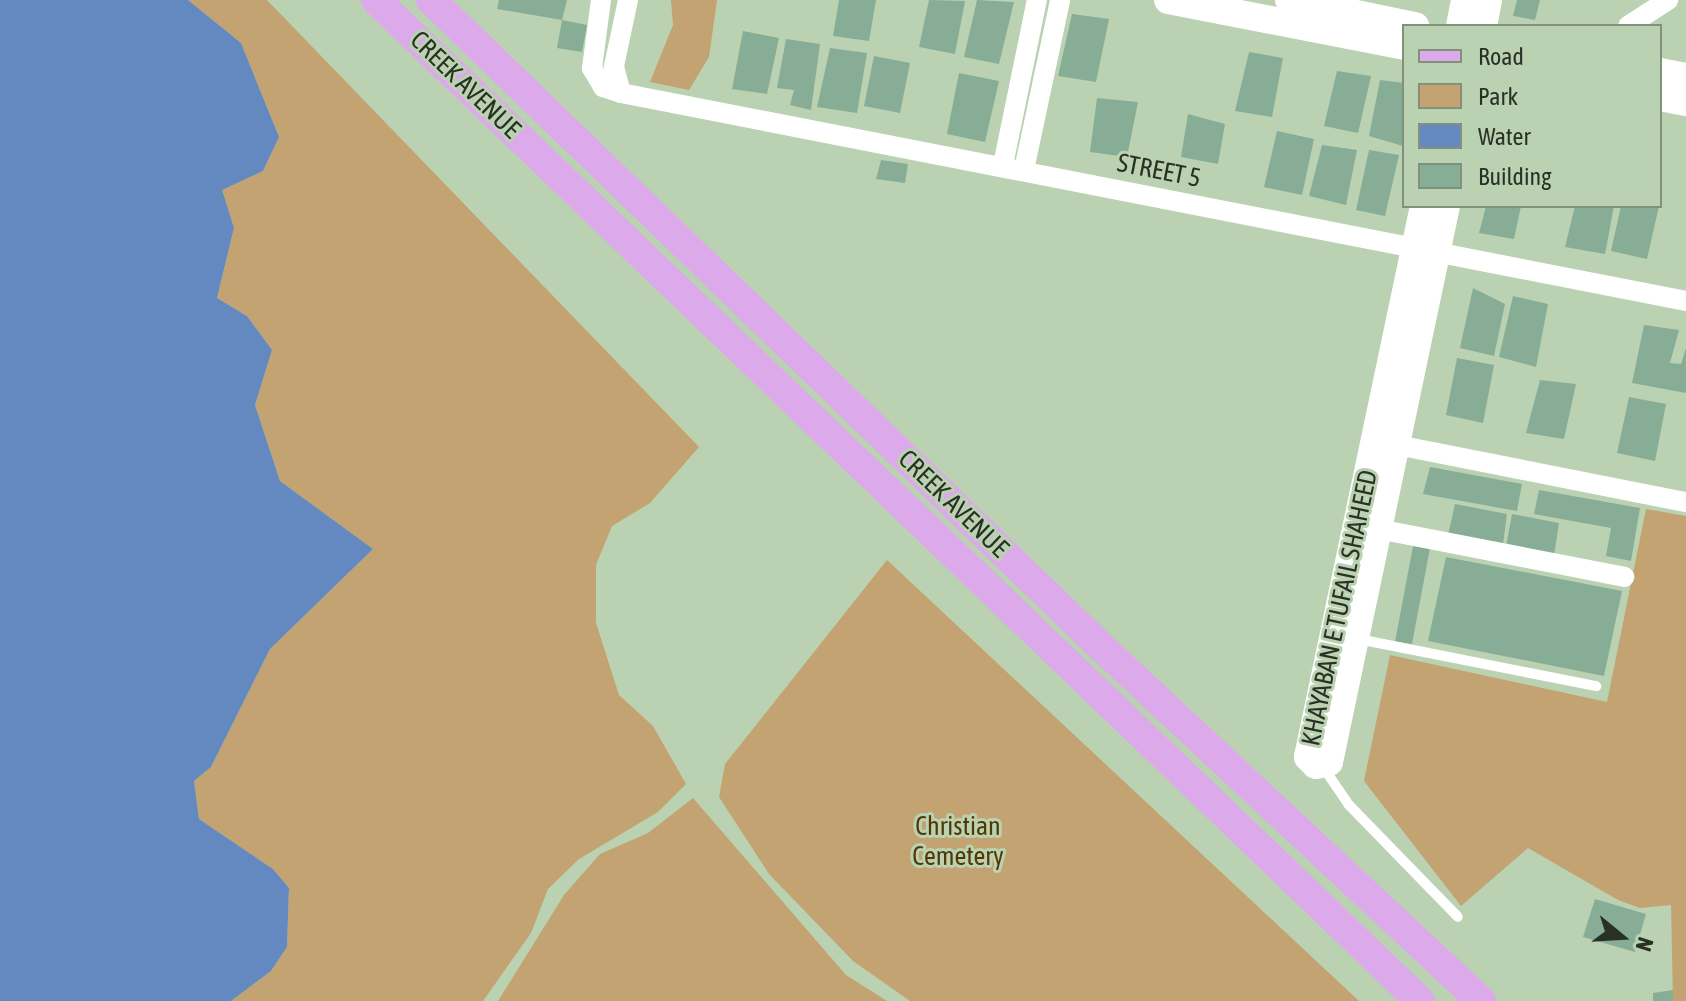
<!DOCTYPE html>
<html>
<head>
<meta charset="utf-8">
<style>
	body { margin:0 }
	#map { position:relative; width:1686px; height:1001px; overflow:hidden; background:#bad2b1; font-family:"Asap Condensed",sans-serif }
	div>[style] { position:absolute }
	.green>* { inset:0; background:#c3a371 }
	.water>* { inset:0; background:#6489c0 }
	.building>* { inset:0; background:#88ad96 }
	.lane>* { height:10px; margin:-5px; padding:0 5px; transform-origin:5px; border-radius:5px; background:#fff }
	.street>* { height:20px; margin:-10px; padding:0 10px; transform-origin:10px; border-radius:10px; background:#fff }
	.secondary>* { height:28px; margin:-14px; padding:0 14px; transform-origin:14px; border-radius:14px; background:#fff }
	.primary>* { height:30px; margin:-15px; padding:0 15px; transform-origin:15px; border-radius:15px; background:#dcaaeb }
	span { translate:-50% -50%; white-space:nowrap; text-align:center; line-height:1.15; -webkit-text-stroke:6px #bad2b1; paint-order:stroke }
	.street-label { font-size:26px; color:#283124 }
	.park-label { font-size:26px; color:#523803 }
	.legend { position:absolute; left:1402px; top:24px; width:260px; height:184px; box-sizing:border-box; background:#bad2b1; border:2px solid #809279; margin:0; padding:10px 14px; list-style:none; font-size:24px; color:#283124 }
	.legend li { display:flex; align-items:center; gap:16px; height:40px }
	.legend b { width:40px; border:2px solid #809279 }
	.north { position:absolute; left:1582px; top:897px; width:80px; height:80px; -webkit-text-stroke:6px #bad2b1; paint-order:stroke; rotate:108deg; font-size:22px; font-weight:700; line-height:32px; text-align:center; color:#283124 }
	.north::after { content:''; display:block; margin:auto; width:28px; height:36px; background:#283124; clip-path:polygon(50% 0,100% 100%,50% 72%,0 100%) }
</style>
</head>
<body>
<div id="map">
	<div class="green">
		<div style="clip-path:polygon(188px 0,267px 0,699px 447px,650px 503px,612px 526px,596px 565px,596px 623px,619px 695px,653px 726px,686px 784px,658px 812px,579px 859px,548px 889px,531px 933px,483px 1001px,231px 1001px,271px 971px,287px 947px,289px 888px,273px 869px,199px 819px,194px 781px,211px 767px,270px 649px,373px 549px,280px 481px,255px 405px,272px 350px,247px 316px,217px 298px,234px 228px,221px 190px,263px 171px,279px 137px,241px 43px)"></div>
		<div style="clip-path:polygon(671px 0,717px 0,709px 57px,689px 90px,650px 82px,673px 25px)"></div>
		<div style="clip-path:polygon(1646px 509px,1686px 516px,1686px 1001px,1673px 1001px,1671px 905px,1640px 908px,1618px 900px,1528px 848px,1461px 906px,1364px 781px,1390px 655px,1607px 702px)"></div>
		<div style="clip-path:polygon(887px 560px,1359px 1001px,910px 1001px,853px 961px,769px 874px,719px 797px,725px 764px)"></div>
		<div style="clip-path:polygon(693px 798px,846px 975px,887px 1001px,498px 1001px,564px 895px,600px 854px,648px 833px)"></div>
	</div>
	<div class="water">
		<div style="clip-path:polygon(0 0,188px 0,241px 43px,279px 137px,263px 171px,222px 190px,234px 228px,217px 298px,247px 316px,272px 350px,255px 405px,280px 481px,373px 549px,270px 649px,211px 767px,194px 781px,199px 819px,273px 869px,289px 888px,287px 947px,271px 971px,231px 1001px,0 1001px)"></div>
	</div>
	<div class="building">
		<div style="clip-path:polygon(499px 0,567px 0,562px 20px,587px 25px,582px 52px,557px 48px,562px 20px,497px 9px)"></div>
		<div style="clip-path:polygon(839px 0,876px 0,869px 41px,833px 36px)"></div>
		<div style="clip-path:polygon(929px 0,965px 1px,955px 54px,919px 47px)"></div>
		<div style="clip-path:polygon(977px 0,1014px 2px,999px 64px,964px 57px)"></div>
		<div style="clip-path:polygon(1517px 0,1540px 0,1535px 20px,1513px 16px)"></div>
		<div style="clip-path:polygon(1072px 14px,1109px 19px,1096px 82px,1058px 76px)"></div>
		<div style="clip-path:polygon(743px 31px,779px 38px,767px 94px,732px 89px)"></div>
		<div style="clip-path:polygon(786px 39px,820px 44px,811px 110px,790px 105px,794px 90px,777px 88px)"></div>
		<div style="clip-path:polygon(830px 48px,867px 53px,857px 113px,817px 107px)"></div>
		<div style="clip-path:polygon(1249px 52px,1283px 58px,1272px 117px,1235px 111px)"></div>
		<div style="clip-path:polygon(874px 56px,910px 63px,900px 113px,864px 106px)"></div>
		<div style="clip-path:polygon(1337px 71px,1371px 76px,1358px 133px,1324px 126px)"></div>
		<div style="clip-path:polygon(959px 73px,999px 81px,985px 142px,947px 134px)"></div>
		<div style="clip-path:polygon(1380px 80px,1404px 83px,1403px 146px,1369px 136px)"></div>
		<div style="clip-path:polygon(1097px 98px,1138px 102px,1127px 157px,1090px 152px)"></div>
		<div style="clip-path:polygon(1188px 114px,1225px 124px,1218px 164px,1181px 157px)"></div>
		<div style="clip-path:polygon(1277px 131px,1314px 139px,1302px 195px,1264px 187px)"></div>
		<div style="clip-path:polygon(1322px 145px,1357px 150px,1346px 205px,1309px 196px)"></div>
		<div style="clip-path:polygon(1369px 150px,1399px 155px,1385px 216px,1356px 210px)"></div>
		<div style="clip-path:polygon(881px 160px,908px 164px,905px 183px,876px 179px)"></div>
		<div style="clip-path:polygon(1486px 206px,1521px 206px,1514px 239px,1479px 233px)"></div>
		<div style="clip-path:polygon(1575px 206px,1614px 206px,1605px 254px,1565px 247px)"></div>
		<div style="clip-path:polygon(1621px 206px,1659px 206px,1647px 259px,1611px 251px)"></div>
		<div style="clip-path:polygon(1473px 288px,1505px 304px,1494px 356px,1460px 348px)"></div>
		<div style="clip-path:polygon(1513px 296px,1548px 304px,1536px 367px,1499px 357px)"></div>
		<div style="clip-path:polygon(1644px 325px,1679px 330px,1670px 363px,1681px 364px,1686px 348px,1686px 393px,1632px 383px)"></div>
		<div style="clip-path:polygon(1457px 358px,1494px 365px,1483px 423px,1446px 415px)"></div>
		<div style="clip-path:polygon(1540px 380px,1576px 384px,1564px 439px,1526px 433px)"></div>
		<div style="clip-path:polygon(1629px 397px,1666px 404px,1655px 461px,1617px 453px)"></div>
		<div style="clip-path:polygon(1430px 467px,1522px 484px,1517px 511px,1423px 494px)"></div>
		<div style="clip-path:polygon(1539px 490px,1640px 508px,1631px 561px,1606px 556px,1611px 528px,1534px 514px)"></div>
		<div style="clip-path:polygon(1455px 504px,1507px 514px,1503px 544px,1448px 535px)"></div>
		<div style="clip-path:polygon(1512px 514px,1559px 523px,1554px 556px,1506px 547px)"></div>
		<div style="clip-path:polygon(1413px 546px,1430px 548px,1412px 644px,1395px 642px)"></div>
		<div style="clip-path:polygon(1446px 557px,1622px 591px,1604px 676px,1428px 641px)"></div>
		<div style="clip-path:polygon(1595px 899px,1646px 914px,1635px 952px,1583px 937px)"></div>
		<div style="clip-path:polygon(1673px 990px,1673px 1001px,1653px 1001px,1653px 993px)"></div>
	</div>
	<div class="lane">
		<div style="left:1358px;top:639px;width:243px;rotate:11.2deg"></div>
		<div style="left:1323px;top:767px;width:46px;rotate:55.6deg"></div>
		<div style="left:1349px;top:805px;width:156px;rotate:45.8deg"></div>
	</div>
	<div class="street">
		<div style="left:601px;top:0;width:69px;rotate:97.5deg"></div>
		<div style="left:592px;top:68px;width:22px;rotate:60deg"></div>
		<div style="left:603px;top:87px;width:19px;rotate:18deg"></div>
		<div style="left:621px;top:93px;width:1085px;rotate:11.05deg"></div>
		<div style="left:1628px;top:26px;width:48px;rotate:-33deg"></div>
		<div style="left:621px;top:93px;width:28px;rotate:-105deg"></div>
		<div style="left:614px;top:66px;width:67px;rotate:-78deg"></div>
		<div style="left:1003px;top:165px;width:168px;rotate:-78.4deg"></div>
		<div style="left:1024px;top:170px;width:174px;rotate:-78deg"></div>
		<div style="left:1397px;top:445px;width:295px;rotate:11.2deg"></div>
		<div style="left:1378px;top:529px;width:251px;rotate:11deg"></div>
	</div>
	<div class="secondary">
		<div style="left:1168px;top:0;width:240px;rotate:11deg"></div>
		<div style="left:1289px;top:0;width:129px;rotate:11.7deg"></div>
		<div style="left:1460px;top:26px;width:26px;rotate:-79deg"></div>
		<div style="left:1483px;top:26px;width:26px;rotate:-79deg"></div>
		<div style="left:1660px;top:72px;width:26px;rotate:11deg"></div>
		<div style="left:1660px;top:97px;width:26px;rotate:11deg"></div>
		<div style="left:1424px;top:206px;width:563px;rotate:101.89deg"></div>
		<div style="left:1308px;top:757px;width:11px;rotate:45deg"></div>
		<div style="left:1316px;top:765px;width:13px;rotate:-13deg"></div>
		<div style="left:1329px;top:762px;width:568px;rotate:-78.12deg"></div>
	</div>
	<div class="primary">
		<div style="left:376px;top:0;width:1446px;rotate:43.8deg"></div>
		<div style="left:431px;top:0;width:926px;rotate:43.99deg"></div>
		<div style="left:1097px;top:643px;width:525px;rotate:42.99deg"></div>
	</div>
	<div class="street-label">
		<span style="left:465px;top:85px;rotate:44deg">CREEK AVENUE</span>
		<span style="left:1159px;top:171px;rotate:11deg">STREET 5</span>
		<span style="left:953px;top:504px;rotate:44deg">CREEK AVENUE</span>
		<span style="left:1340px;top:608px;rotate:-78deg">KHAYABAN E TUFAIL SHAHEED</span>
	</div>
	<div class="park-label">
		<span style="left:958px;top:842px">Christian<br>Cemetery</span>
	</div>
	<ul class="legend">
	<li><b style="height:10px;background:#dcaaeb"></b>Road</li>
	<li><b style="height:22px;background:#c3a371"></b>Park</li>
	<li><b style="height:22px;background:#6489c0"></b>Water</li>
	<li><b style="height:22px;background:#88ad96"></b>Building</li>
	</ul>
	<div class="north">N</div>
</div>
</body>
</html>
